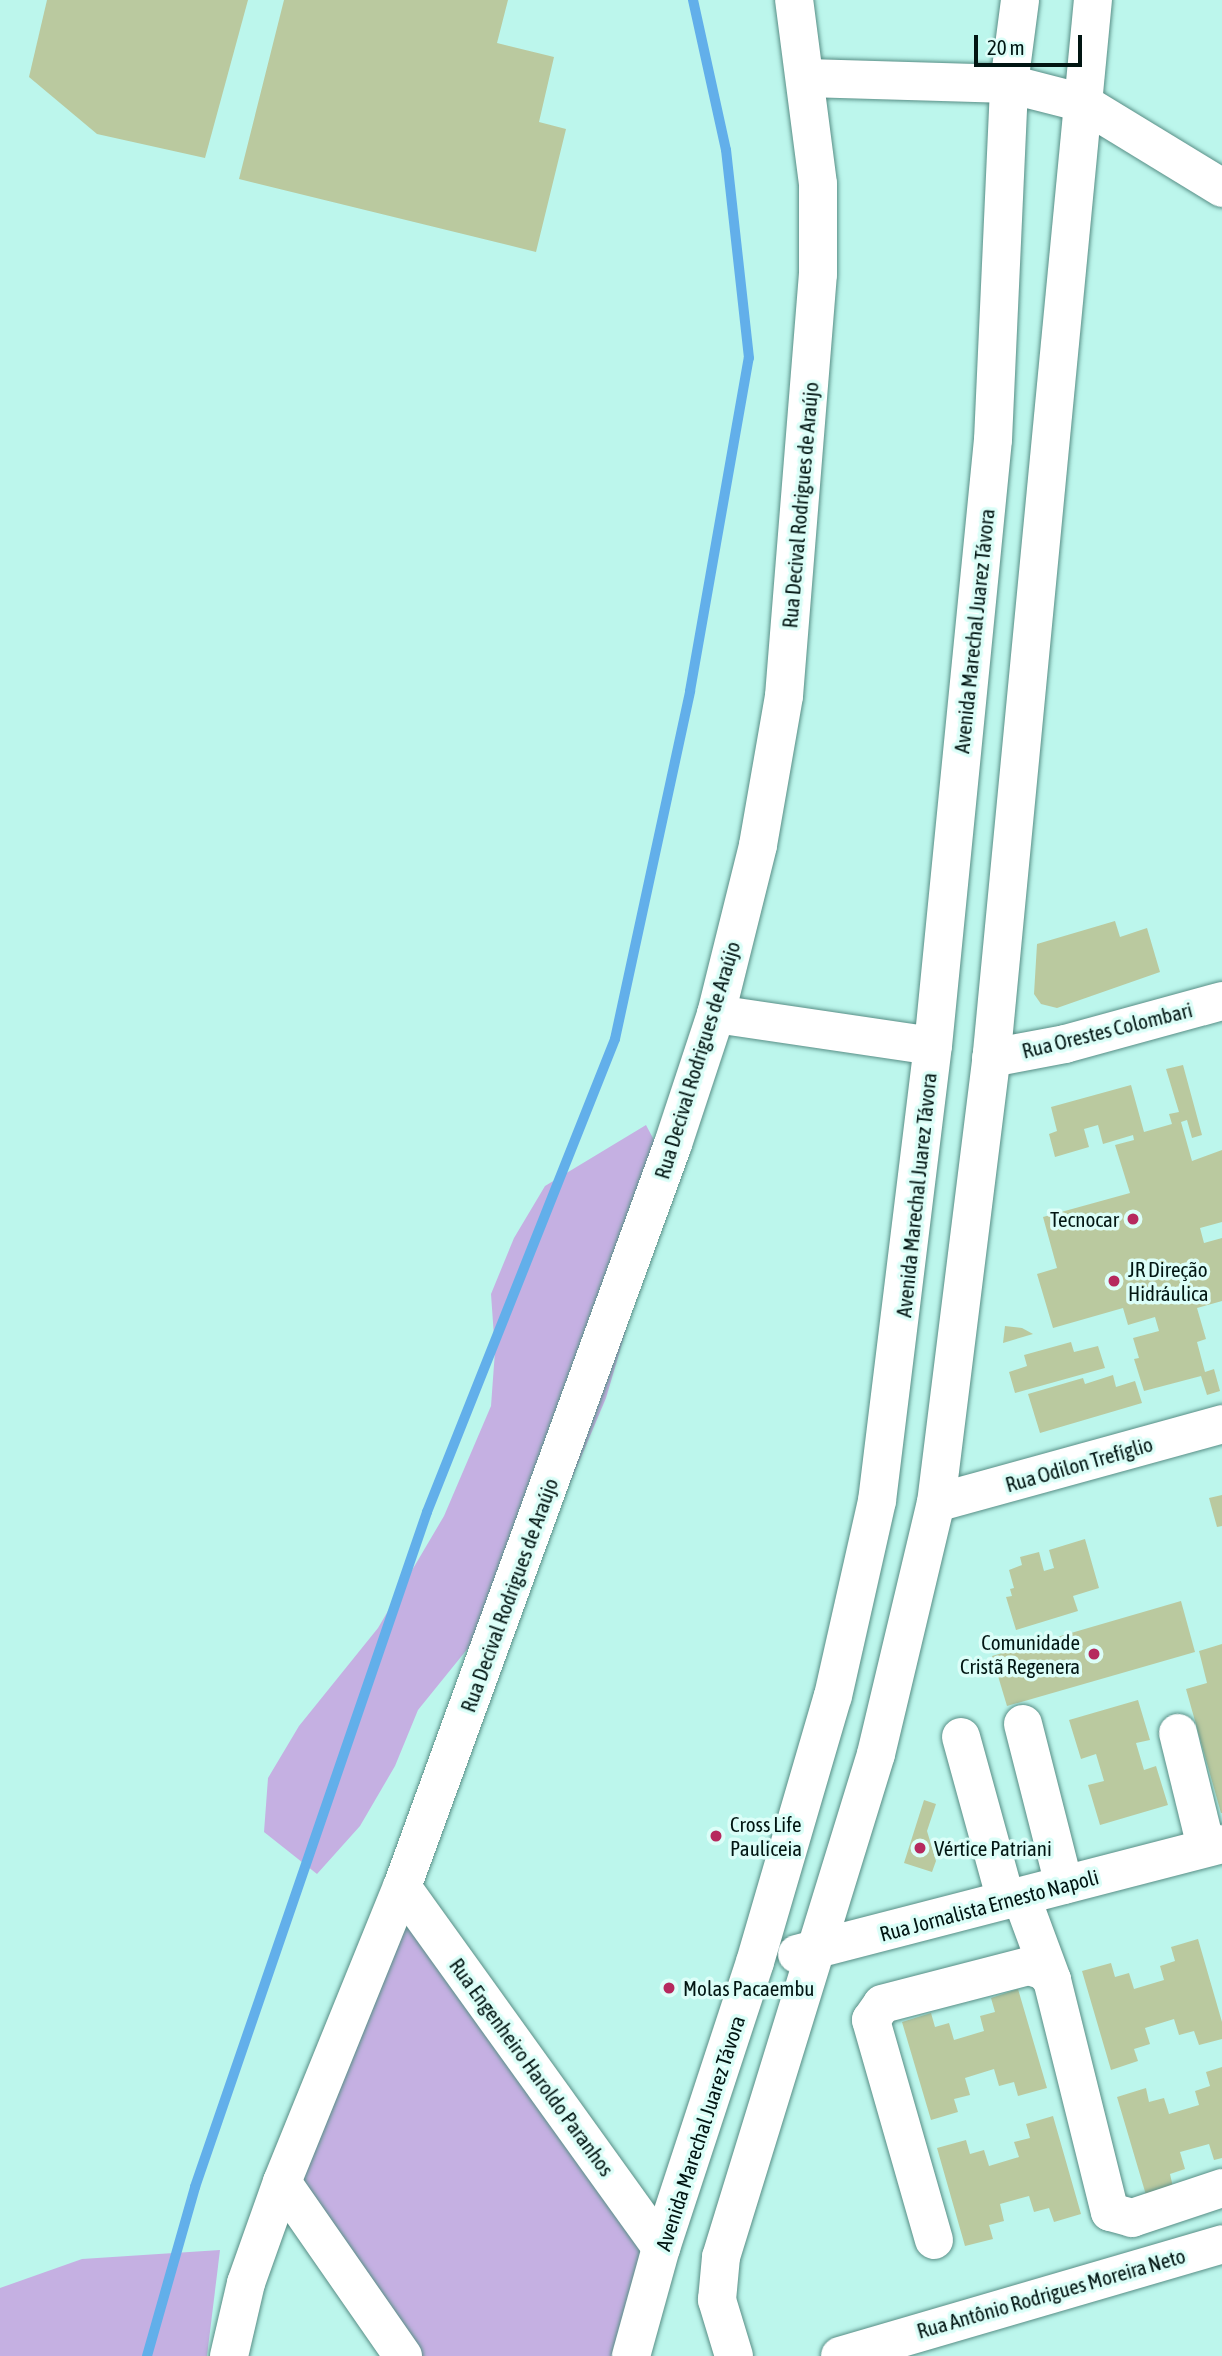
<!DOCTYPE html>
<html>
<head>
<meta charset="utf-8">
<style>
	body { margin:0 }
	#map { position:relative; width:1222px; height:2356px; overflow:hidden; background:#bcf6ec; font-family:"Asap Condensed",sans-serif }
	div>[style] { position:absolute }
	.green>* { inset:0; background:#c5b0e2 }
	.stream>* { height:10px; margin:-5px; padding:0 5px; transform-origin:5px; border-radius:5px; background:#62afea }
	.building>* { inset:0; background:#bac99f }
	.roads { filter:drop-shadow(0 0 2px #588e86) drop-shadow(0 0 2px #588e86) }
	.minor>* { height:38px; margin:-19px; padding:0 19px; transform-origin:19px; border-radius:19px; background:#fff }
	.dots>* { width:19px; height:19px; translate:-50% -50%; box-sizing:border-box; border:4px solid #dcfef8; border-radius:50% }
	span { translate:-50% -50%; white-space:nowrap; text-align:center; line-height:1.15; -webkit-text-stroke:7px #dcfef8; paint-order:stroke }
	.street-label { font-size:21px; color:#011512 }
	.poi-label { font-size:21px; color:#011512 }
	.right { translate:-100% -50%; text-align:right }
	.left { translate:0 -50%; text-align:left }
	.scale { position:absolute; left:974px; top:35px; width:108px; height:32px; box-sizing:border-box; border:4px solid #011512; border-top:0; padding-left:9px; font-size:21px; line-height:24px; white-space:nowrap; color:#011512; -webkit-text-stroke:5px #dcfef8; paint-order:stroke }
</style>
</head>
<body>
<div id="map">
	<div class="green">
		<div style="clip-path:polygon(646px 1125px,672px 1174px,606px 1398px,536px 1564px,418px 1710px,395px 1766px,360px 1826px,317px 1874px,264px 1832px,268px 1778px,299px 1726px,378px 1628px,444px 1516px,491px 1406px,495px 1351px,491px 1294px,514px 1238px,545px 1186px)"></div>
		<div style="clip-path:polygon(401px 1911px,645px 2245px,618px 2356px,415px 2356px,290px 2179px)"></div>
		<div style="clip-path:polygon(220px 2250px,207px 2356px,0 2356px,0 2288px,82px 2259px)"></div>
	</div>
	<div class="stream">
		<div style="left:147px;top:2356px;width:176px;rotate:-74.1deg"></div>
		<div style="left:195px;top:2187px;width:714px;rotate:-71.03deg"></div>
		<div style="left:427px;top:1512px;width:509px;rotate:-68.32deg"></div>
		<div style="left:615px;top:1039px;width:356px;rotate:-77.8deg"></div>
		<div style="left:690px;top:691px;width:338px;rotate:-80deg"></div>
		<div style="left:749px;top:358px;width:209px;rotate:-96.3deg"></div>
		<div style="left:726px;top:150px;width:154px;rotate:-102.4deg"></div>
	</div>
	<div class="building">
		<div style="clip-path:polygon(47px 0,248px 0,205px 158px,97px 134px,29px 77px)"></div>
		<div style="clip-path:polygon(284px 0,508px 0,497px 43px,554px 57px,539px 122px,566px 129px,536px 252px,239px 179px)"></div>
		<div style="clip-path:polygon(1115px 921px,1120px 937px,1147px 928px,1160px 972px,1057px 1008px,1041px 1004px,1034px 994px,1037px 944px)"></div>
		<div style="clip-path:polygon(1183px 1065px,1202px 1135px,1192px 1138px,1187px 1120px,1181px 1122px,1192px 1161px,1222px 1150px,1222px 1222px,1200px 1228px,1204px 1243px,1222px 1238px,1222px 1301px,1197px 1308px,1206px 1339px,1197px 1342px,1205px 1372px,1214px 1369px,1220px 1391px,1207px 1395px,1201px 1376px,1144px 1391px,1134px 1359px,1139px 1358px,1133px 1338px,1159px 1331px,1155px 1317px,1128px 1325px,1123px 1308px,1053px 1328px,1037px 1274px,1057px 1268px,1043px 1217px,1130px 1193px,1115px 1145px,1134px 1140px,1133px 1135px,1103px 1144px,1098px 1125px,1084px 1129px,1089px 1147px,1055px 1157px,1049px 1134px,1057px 1131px,1051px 1107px,1131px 1085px,1144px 1132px,1172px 1124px,1169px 1114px,1179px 1112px,1166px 1069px)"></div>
		<div style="clip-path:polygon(1005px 1326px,1022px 1328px,1033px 1334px,1003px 1343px)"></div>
		<div style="clip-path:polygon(1071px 1342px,1074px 1352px,1098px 1346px,1105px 1368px,1015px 1393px,1009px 1372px,1027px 1366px,1024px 1355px)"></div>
		<div style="clip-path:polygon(1113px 1375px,1116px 1387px,1135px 1381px,1142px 1403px,1040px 1433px,1028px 1394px,1083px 1378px,1085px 1384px)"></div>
		<div style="clip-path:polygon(1222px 1495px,1222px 1526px,1217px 1527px,1209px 1498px)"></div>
		<div style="clip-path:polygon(1085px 1539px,1099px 1588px,1073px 1596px,1078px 1611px,1016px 1630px,1006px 1597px,1012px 1596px,1010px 1589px,1014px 1588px,1009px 1570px,1022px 1565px,1020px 1557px,1039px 1552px,1044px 1571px,1054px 1568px,1049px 1550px)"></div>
		<div style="clip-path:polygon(1181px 1601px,1195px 1652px,1007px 1706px,992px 1656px)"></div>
		<div style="clip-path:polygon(1222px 1644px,1222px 1813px,1221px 1813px,1186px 1689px,1207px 1683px,1199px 1651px)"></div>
		<div style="clip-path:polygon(1138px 1700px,1150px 1740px,1136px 1743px,1144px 1770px,1156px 1766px,1168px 1805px,1100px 1825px,1088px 1785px,1104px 1781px,1096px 1754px,1081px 1759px,1069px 1720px)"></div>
		<div style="clip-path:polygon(924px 1800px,936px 1804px,927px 1831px,936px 1861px,932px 1872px,904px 1863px)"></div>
		<div style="clip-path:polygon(1198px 1939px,1222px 2022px,1222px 2039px,1199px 2045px,1194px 2031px,1179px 2035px,1174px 2019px,1145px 2028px,1150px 2044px,1134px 2049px,1138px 2061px,1111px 2070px,1082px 1971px,1111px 1963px,1115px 1977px,1129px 1973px,1134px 1989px,1164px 1980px,1160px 1966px,1175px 1961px,1171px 1947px)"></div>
		<div style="clip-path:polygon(1018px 1989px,1047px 2088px,1018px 2096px,1014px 2082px,999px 2086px,994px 2069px,965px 2078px,970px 2095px,954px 2099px,958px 2112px,931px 2120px,902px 2022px,931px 2013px,935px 2027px,949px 2023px,954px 2040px,984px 2031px,980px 2016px,995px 2012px,991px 1998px)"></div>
		<div style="clip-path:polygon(1222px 2067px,1222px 2158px,1214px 2160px,1209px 2144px,1180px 2152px,1185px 2169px,1170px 2174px,1173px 2187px,1146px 2195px,1117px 2097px,1146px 2088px,1149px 2102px,1164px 2098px,1169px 2114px,1199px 2105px,1195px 2091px,1210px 2086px,1206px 2072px)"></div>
		<div style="clip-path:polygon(1053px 2116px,1081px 2214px,1054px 2222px,1049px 2208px,1034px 2212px,1029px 2196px,1000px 2204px,1004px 2221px,989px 2225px,993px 2239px,965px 2246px,937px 2148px,966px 2140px,970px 2154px,984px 2150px,989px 2166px,1019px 2157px,1014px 2142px,1030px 2138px,1026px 2124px)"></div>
	</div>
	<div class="roads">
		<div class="minor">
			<div style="left:807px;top:78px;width:202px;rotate:1.7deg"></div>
			<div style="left:1009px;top:84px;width:76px;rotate:14.4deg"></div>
			<div style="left:1083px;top:103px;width:163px;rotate:31.4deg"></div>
			<div style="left:716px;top:1014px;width:219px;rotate:8.4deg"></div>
			<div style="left:991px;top:1058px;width:75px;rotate:-10.7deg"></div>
			<div style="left:1065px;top:1044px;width:163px;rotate:-15.3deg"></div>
			<div style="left:936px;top:1503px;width:297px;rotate:-15.4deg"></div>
			<div style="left:1023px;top:1724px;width:166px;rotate:75.7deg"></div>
			<div style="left:1178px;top:1733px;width:117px;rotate:76.2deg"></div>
			<div style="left:961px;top:1737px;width:169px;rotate:74.6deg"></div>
			<div style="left:402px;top:1887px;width:444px;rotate:54.3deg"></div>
			<div style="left:1021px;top:1896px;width:90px;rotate:69.7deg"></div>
			<div style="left:797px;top:1954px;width:439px;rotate:-14.5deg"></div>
			<div style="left:282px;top:2182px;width:212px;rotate:55.2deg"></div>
			<div style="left:934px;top:2240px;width:229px;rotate:-106deg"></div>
			<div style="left:871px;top:2020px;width:19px;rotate:-55deg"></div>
			<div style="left:882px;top:2004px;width:152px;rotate:-14.5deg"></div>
			<div style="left:1029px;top:1966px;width:16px;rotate:18deg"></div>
			<div style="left:1044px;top:1971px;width:12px;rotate:48deg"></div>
			<div style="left:1052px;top:1980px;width:239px;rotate:76deg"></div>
			<div style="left:1110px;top:2212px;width:23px;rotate:15deg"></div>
			<div style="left:1132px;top:2218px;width:95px;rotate:-18.4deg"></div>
			<div style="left:229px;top:2356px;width:75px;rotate:-76.9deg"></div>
			<div style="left:246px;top:2283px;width:107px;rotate:-70.4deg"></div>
			<div style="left:282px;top:2182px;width:318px;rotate:-67.9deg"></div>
			<div style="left:402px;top:1887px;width:791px;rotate:-69.96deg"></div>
			<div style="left:673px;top:1144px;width:137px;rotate:-71.7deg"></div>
			<div style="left:716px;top:1014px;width:174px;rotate:-76deg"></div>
			<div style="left:758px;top:845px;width:151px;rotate:-80.1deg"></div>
			<div style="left:784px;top:696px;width:423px;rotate:-85.4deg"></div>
			<div style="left:818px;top:274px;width:90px;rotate:-90deg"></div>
			<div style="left:818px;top:184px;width:186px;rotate:-97.4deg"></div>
			<div style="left:631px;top:2356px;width:112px;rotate:-74.5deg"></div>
			<div style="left:661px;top:2248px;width:301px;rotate:-71.8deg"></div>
			<div style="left:755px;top:1962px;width:277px;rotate:-73.7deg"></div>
			<div style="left:833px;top:1696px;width:200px;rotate:-77.3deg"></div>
			<div style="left:877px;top:1501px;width:458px;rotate:-83deg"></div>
			<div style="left:933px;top:1046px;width:609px;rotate:-84.35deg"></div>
			<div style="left:993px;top:440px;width:356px;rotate:-87.4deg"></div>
			<div style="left:1009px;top:84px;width:85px;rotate:-82.5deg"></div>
			<div style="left:734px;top:2356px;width:59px;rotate:-106.9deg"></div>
			<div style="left:717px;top:2300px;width:43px;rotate:-84.7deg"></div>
			<div style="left:721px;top:2257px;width:526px;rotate:-72.87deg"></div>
			<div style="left:876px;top:1754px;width:258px;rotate:-76.6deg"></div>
			<div style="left:936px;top:1503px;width:454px;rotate:-82.9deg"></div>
			<div style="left:992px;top:1052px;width:1057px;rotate:-84.52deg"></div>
			<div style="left:840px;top:2356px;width:398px;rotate:-16.3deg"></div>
		</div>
	</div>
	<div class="dots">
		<div style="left:1133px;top:1219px;background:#b6295e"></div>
		<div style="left:1114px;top:1281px;background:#b6295e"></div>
		<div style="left:1094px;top:1654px;background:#b6295e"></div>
		<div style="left:716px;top:1836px;background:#b6295e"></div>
		<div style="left:920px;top:1848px;background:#b6295e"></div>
		<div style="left:669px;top:1988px;background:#b6295e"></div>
	</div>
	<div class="street-label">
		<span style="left:800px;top:505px;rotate:-85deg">Rua Decival Rodrigues de Araújo</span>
		<span style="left:974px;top:631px;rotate:-84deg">Avenida Marechal Juarez Távora</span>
		<span style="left:1107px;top:1030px;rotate:-14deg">Rua Orestes Colombari</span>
		<span style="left:697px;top:1060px;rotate:-73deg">Rua Decival Rodrigues de Araújo</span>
		<span style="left:916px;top:1195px;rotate:-84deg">Avenida Marechal Juarez Távora</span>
		<span style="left:1079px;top:1464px;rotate:-16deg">Rua Odilon Trefíglio</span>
		<span style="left:509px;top:1595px;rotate:-70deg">Rua Decival Rodrigues de Araújo</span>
		<span style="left:989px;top:1905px;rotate:-15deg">Rua Jornalista Ernesto Napoli</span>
		<span style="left:532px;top:2067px;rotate:54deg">Rua Engenheiro Haroldo Paranhos</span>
		<span style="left:700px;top:2133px;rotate:-72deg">Avenida Marechal Juarez Távora</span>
		<span style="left:1051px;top:2293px;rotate:-16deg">Rua Antônio Rodrigues Moreira Neto</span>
	</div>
	<div class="poi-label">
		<span class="right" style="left:1119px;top:1219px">Tecnocar</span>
		<span class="left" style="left:1128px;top:1281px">JR Direção<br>Hidráulica</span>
		<span class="right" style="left:1080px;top:1654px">Comunidade<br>Cristã Regenera</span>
		<span class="left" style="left:730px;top:1836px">Cross Life<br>Pauliceia</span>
		<span class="left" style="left:934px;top:1848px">Vértice Patriani</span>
		<span class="left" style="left:683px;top:1988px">Molas Pacaembu</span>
	</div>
	<div class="scale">20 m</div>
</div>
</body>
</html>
